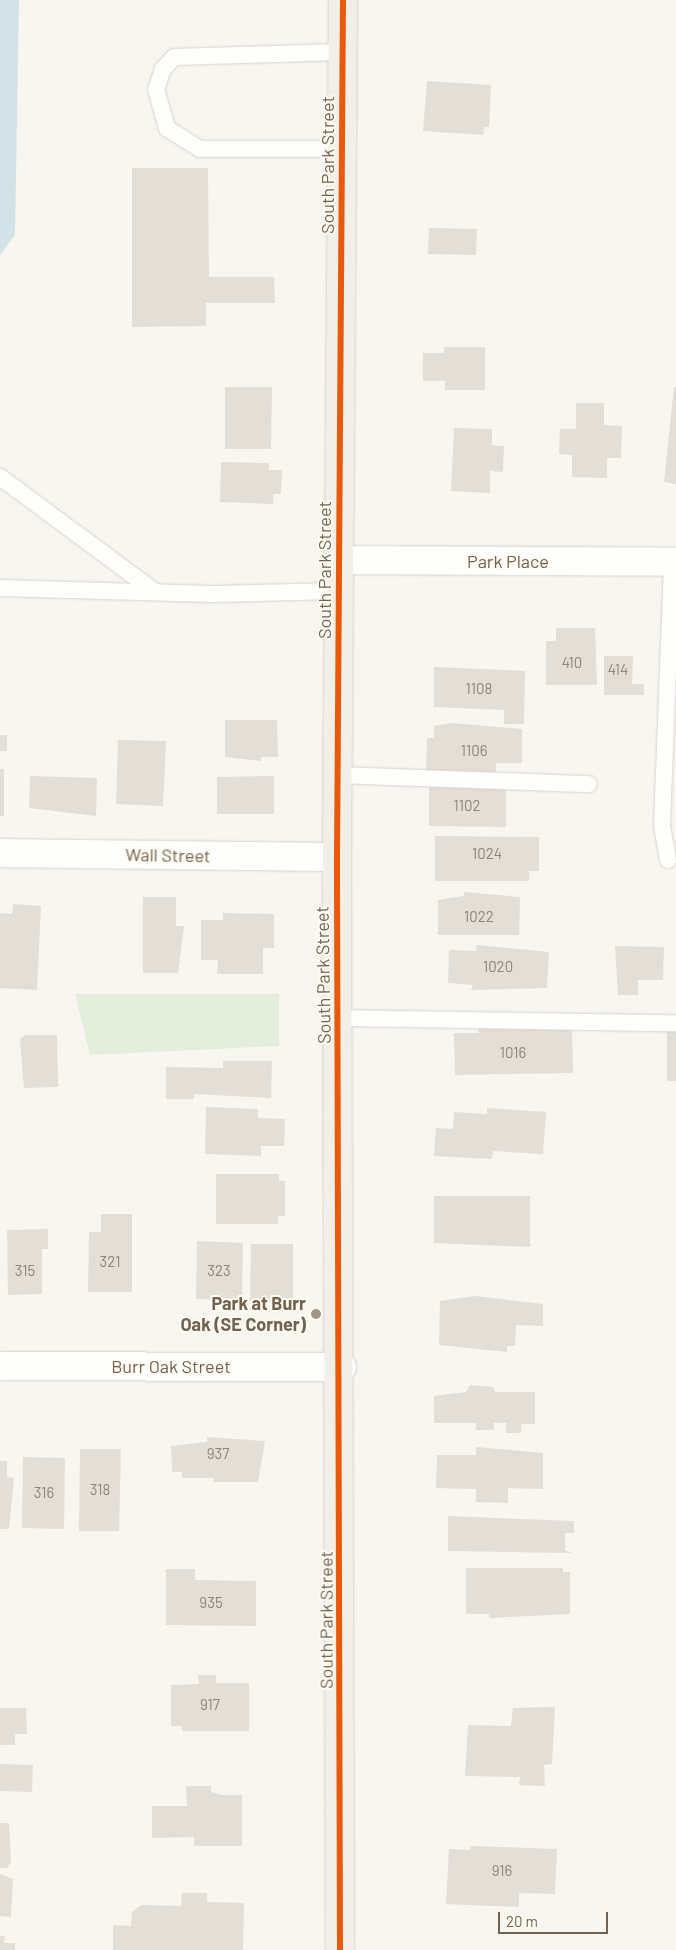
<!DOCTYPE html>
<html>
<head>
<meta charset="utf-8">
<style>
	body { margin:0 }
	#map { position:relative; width:676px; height:1950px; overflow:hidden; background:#f8f6f0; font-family:Barlow,sans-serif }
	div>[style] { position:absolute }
	.green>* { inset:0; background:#e4eedc }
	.water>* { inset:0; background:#d2e2e7 }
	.building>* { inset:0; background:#e3ded6 }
	.roads { filter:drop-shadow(0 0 1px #d7d3ce) drop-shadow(0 0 1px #d7d3ce) }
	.service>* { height:16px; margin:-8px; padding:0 8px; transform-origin:8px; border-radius:8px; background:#fefefd }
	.minor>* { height:28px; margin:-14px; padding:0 14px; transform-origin:14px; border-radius:14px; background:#fefefd }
	.primary>* { height:28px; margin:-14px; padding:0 14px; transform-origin:14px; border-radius:14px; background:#f1efe8 }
	.cycleway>* { height:6px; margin:-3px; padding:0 3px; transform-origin:3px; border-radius:3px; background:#e8590c }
	.dots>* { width:14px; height:14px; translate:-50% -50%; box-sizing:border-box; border:2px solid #fdfbf2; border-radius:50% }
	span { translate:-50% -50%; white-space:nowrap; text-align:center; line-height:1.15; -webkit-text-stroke:4px #fdfbf2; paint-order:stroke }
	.number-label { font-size:15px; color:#928374 }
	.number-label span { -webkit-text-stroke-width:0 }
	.street-label { font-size:18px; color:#746251 }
	.poi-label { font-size:18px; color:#746251; font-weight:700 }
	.right { translate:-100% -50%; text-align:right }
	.scale { position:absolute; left:498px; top:1912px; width:110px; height:22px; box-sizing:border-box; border:2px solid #746251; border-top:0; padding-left:6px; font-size:15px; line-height:18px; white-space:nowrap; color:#746251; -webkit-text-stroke:4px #fdfbf2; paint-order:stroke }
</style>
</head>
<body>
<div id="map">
	<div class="green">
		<div style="clip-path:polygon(75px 994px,279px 994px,279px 1046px,90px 1055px)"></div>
	</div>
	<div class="water">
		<div style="clip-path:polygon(0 0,19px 0,15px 235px,0 255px)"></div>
	</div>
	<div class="building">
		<div style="clip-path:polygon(427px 81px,491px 85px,489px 127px,484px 127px,483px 135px,423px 131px)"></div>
		<div style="clip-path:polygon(132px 168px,208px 168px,209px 277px,274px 277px,275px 303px,206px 303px,206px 326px,132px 327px)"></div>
		<div style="clip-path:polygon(429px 228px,477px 229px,476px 255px,428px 254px)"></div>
		<div style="clip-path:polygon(444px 347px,485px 347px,485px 390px,445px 390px,445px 381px,423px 381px,423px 353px,444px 353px)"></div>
		<div style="clip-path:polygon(225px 387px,272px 387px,271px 449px,225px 449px)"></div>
		<div style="clip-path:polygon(674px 387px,676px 387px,676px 484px,664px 482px)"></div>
		<div style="clip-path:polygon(576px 403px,604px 403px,604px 425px,622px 426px,621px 458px,607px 458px,607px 478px,572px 477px,572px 455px,559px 454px,560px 429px,576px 429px)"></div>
		<div style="clip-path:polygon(454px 428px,492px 429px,492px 445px,504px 446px,503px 472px,490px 471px,490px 493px,451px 491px)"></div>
		<div style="clip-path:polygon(221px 462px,269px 463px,269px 470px,282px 470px,281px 494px,273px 494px,273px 504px,220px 502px)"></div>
		<div style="clip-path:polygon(556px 628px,595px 628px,597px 685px,546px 685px,546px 641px,556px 641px)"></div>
		<div style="clip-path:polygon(604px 656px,633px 656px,632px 684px,644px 684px,644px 695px,604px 695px)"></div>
		<div style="clip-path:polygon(434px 667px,525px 671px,524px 724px,504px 724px,504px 710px,434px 707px)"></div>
		<div style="clip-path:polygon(225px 720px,277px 720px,278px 757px,261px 757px,261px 761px,225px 757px)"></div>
		<div style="clip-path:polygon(451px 723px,522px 729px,522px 763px,496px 763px,496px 772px,426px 771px,427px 738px,434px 738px,434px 726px)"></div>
		<div style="clip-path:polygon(0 735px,7px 735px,7px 751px,0 751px)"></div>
		<div style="clip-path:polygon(118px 740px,166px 741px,163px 806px,116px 804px)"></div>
		<div style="clip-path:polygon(0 769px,4px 769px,4px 816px,0 816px)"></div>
		<div style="clip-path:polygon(30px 776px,97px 778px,96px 816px,29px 808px)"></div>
		<div style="clip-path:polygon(274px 776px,274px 814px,217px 814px,217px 777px)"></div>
		<div style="clip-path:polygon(429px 787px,506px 787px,506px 827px,429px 826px)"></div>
		<div style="clip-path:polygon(435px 836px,539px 837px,539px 871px,529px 871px,529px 881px,435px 881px)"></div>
		<div style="clip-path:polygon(464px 892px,520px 897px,519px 935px,438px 935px,438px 900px,464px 896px)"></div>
		<div style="clip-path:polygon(143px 897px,176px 897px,176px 926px,184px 926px,178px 973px,143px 973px)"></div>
		<div style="clip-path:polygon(13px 904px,41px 906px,37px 990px,0 988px,0 913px,12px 914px)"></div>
		<div style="clip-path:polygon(223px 913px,274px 914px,274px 948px,263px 948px,263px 974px,217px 974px,218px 960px,201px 960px,201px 920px,223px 920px)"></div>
		<div style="clip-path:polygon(477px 945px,549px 952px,547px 988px,471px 990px,473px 985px,448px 983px,449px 950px,476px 951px)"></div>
		<div style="clip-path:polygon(615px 946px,664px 947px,663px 980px,638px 980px,638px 995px,618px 995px)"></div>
		<div style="clip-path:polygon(542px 1024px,542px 1030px,572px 1030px,573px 1073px,455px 1075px,454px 1033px,479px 1033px,477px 1025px)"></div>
		<div style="clip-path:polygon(667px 1031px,676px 1031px,676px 1081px,667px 1081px)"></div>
		<div style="clip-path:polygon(25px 1035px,57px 1035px,58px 1087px,24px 1088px,20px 1039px)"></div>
		<div style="clip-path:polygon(223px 1061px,272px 1061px,271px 1098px,194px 1094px,194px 1099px,166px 1099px,166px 1067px,223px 1068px)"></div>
		<div style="clip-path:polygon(206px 1107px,258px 1109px,258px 1118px,285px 1119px,284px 1146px,261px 1146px,261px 1156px,205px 1154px)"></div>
		<div style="clip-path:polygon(487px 1108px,546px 1112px,543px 1154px,493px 1151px,492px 1159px,434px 1156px,436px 1128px,453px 1129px,454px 1112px,487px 1114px)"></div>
		<div style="clip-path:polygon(216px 1174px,279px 1174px,279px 1181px,285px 1181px,285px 1216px,278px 1216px,278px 1224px,216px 1224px)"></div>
		<div style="clip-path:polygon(434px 1196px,530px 1196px,530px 1247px,434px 1243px)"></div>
		<div style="clip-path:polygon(101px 1214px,132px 1214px,132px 1292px,88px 1292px,89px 1232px,101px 1232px)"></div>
		<div style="clip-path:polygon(48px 1229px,48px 1249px,42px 1249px,42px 1294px,8px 1295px,7px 1230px)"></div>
		<div style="clip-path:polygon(197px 1241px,243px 1243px,242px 1300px,196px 1299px)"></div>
		<div style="clip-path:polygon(251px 1244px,293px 1244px,293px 1302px,250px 1301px)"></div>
		<div style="clip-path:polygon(475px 1296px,543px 1304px,543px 1326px,516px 1325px,515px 1346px,507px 1346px,507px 1352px,439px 1345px,440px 1301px)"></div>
		<div style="clip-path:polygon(470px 1385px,493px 1387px,495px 1392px,535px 1392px,535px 1424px,521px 1424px,521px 1433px,506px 1433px,506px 1423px,494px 1423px,494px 1430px,476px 1430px,476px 1423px,434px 1423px,434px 1396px,466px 1392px)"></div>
		<div style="clip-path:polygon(207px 1437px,265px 1441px,258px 1482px,213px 1482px,214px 1478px,182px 1478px,182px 1472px,172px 1472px,171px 1446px,207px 1442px)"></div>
		<div style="clip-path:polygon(476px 1447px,543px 1453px,543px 1489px,508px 1488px,508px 1503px,476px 1502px,476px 1489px,436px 1488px,437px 1455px,476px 1455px)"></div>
		<div style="clip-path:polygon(80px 1449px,121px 1449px,119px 1531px,79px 1531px)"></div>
		<div style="clip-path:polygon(23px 1457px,65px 1458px,64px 1529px,22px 1528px)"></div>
		<div style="clip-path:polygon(0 1461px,7px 1461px,7px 1477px,14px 1478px,9px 1529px,0 1529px)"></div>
		<div style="clip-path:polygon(448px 1516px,574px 1521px,574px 1533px,565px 1533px,565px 1550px,572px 1553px,448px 1551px)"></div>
		<div style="clip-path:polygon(466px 1568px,563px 1568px,563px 1572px,570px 1572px,570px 1614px,489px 1618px,489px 1614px,466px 1614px)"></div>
		<div style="clip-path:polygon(166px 1569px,195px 1569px,195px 1580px,256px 1581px,256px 1626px,166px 1625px)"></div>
		<div style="clip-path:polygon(198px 1675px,216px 1675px,216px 1683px,249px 1683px,249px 1731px,182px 1731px,182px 1726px,171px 1726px,171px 1685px,199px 1684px)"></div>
		<div style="clip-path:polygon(555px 1707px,552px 1764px,544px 1765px,545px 1786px,519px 1785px,520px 1777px,465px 1776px,468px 1725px,511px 1726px,513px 1708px)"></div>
		<div style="clip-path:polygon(0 1708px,26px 1708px,27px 1734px,15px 1734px,15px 1745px,0 1745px)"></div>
		<div style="clip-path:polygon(0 1764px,33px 1765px,32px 1792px,0 1791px)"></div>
		<div style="clip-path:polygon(186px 1786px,211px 1786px,211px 1792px,222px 1795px,242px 1795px,242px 1846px,194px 1846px,194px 1837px,152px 1838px,152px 1806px,187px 1806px)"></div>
		<div style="clip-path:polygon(0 1823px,9px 1823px,11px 1862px,7px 1868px,0 1868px)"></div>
		<div style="clip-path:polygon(471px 1846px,557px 1849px,555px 1894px,519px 1893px,519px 1907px,446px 1904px,449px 1849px,470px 1850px)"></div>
		<div style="clip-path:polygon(0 1874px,13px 1879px,11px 1917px,0 1916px)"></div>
		<div style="clip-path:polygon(182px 1893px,207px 1893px,207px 1902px,244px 1903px,243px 1950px,113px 1950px,113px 1925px,131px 1926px,132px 1912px,141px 1905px,181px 1906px)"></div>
		<div style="clip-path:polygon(0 1936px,5px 1936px,4px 1943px,15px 1943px,15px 1950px,0 1950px)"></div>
	</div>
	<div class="roads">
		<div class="service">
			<div style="left:342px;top:149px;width:142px;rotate:180deg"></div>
			<div style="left:200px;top:149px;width:39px;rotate:-148deg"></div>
			<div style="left:167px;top:128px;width:40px;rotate:-106deg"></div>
			<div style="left:156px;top:90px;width:22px;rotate:-72deg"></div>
			<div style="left:163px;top:69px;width:16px;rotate:-47deg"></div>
			<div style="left:174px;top:57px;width:168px;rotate:-1.7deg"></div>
			<div style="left:0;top:477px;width:192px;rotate:36.5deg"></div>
			<div style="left:0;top:588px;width:212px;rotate:1.6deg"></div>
			<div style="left:212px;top:594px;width:127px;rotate:-1.4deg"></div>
			<div style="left:338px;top:775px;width:251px;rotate:2.1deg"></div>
			<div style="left:668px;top:860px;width:36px;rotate:-100deg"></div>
			<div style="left:662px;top:825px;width:263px;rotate:-87.8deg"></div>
			<div style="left:339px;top:1018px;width:337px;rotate:0.9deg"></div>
		</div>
		<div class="minor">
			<div style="left:340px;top:560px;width:336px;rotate:0.3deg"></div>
			<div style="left:0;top:853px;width:337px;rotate:0.7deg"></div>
			<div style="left:0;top:1366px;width:342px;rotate:0.2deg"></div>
		</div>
		<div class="primary">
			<div style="left:340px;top:1950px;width:1093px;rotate:-90.16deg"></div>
			<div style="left:337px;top:857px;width:857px;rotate:-89.6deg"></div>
		</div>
	</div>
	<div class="cycleway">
		<div style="left:340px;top:1950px;width:1093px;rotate:-90.16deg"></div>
		<div style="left:337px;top:857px;width:857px;rotate:-89.6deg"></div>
	</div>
	<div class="dots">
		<div style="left:316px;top:1314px;background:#a29689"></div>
	</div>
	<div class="number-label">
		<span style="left:572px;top:663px">410</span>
		<span style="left:618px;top:670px">414</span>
		<span style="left:479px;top:689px">1108</span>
		<span style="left:474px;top:751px">1106</span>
		<span style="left:467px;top:806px">1102</span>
		<span style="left:487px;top:854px">1024</span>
		<span style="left:479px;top:917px">1022</span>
		<span style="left:498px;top:967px">1020</span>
		<span style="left:513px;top:1053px">1016</span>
		<span style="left:110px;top:1262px">321</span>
		<span style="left:25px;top:1271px">315</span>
		<span style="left:219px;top:1271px">323</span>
		<span style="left:218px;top:1454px">937</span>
		<span style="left:100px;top:1490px">318</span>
		<span style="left:44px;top:1493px">316</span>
		<span style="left:211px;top:1603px">935</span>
		<span style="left:210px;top:1705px">917</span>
		<span style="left:502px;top:1871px">916</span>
	</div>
	<div class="street-label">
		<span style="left:327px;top:165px;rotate:-90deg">South Park Street</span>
		<span style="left:508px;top:561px">Park Place</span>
		<span style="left:324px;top:570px;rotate:-90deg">South Park Street</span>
		<span style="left:168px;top:855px;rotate:1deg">Wall Street</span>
		<span style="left:323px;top:975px;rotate:-91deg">South Park Street</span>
		<span style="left:171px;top:1366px">Burr Oak Street</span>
		<span style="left:326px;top:1620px;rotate:-90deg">South Park Street</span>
	</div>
	<div class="poi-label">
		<span class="right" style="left:306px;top:1314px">Park at Burr<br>Oak (SE Corner)</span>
	</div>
	<div class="scale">20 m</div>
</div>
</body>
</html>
